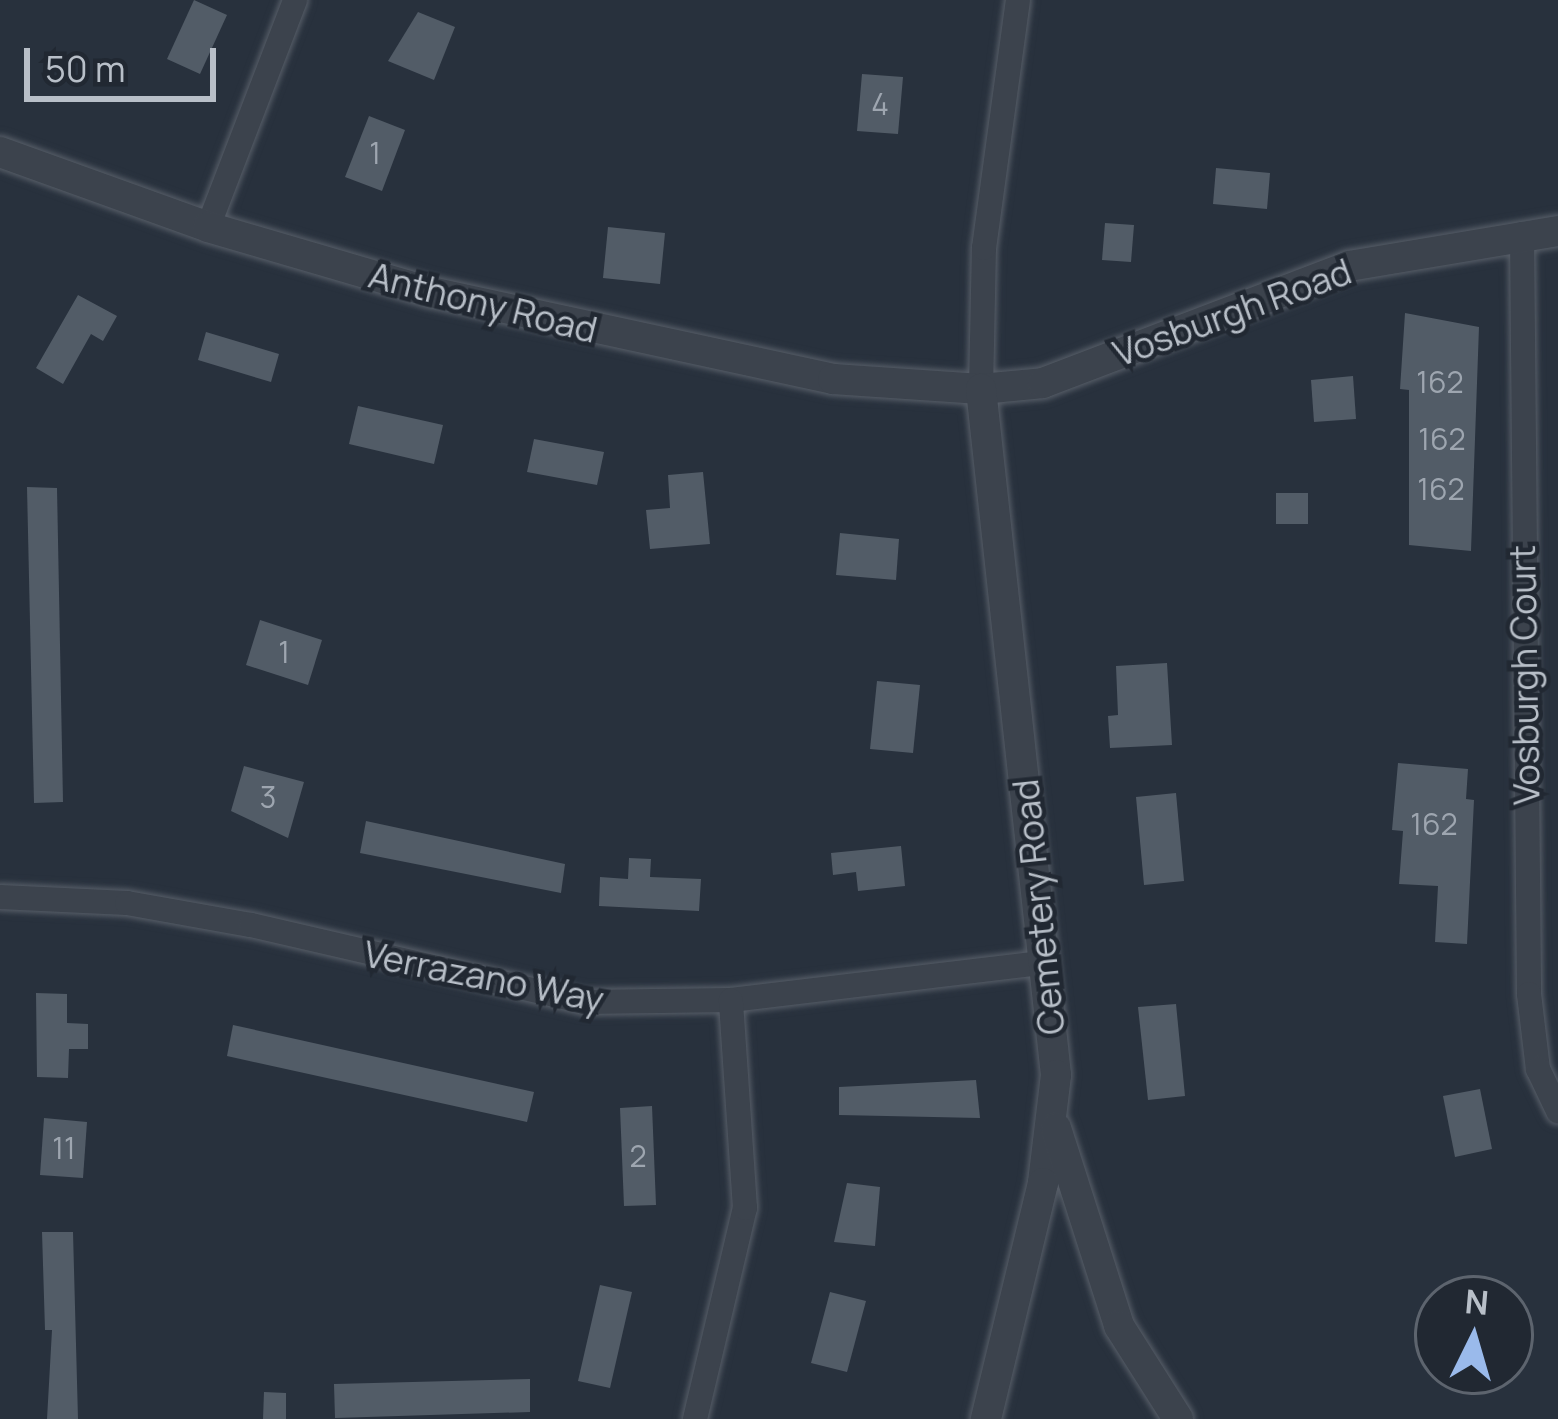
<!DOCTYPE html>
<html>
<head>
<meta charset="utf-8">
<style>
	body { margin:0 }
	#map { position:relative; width:1558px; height:1419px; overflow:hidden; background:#28313d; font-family:Manrope,sans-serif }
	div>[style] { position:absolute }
	.building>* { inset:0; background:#525c67 }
	.roads { filter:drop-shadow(0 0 3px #575e68) drop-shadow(0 0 3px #575e68) }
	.minor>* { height:24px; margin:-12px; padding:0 12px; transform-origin:12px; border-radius:12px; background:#3c434d }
	.tertiary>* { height:30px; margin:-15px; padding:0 15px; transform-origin:15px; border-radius:15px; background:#3c434d }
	span { translate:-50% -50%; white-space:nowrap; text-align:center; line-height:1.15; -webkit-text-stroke:9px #212832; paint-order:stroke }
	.number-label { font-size:30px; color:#9ea6b0 }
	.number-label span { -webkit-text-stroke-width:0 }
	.street-label { font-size:36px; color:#b8bfc8 }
	.north { position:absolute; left:1414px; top:1275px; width:120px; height:120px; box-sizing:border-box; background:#212832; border:3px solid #5d646e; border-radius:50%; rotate:5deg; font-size:33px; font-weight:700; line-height:48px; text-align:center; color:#b8bfc8 }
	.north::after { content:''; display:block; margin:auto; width:42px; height:54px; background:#9abaeb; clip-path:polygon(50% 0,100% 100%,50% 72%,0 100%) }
	.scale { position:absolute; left:24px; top:48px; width:192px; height:54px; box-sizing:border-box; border:6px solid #b8bfc8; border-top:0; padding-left:15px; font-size:36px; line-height:42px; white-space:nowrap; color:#b8bfc8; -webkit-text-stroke:9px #212832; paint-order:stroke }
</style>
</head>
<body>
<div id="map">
	<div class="building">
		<div style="clip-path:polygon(194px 0,227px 15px,200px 74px,167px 59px)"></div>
		<div style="clip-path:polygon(418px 12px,455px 27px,434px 80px,388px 61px)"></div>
		<div style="clip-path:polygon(862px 74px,903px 77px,898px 134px,857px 131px)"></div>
		<div style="clip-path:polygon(369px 116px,405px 130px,382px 191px,345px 177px)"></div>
		<div style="clip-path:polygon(1216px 168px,1270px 173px,1267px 209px,1213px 204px)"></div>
		<div style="clip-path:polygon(1105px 223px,1134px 225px,1131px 262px,1102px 260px)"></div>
		<div style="clip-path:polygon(608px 227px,665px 233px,660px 284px,603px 278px)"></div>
		<div style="clip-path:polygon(78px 295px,117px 316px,103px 341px,91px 334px,63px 384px,36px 368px)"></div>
		<div style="clip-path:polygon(1405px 313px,1479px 327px,1471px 551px,1409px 545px,1409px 390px,1400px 389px)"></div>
		<div style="clip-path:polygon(206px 332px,279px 354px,271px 382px,198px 360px)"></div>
		<div style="clip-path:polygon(1353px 376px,1356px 419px,1314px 422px,1311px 380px)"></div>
		<div style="clip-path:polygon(358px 406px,443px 425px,434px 464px,349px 444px)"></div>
		<div style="clip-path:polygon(534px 439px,604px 452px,597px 485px,527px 472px)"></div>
		<div style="clip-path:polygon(703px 472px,710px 544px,650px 549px,646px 510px,670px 508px,668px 475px)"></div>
		<div style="clip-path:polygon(27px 487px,57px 488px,63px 802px,34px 803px)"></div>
		<div style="clip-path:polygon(1276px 493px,1308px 493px,1308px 524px,1276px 524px)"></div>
		<div style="clip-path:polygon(840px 533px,899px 539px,896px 580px,836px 575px)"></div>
		<div style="clip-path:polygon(260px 620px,322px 640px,308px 685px,246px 665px)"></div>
		<div style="clip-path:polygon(1167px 663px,1172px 745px,1110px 748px,1108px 716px,1118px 715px,1116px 666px)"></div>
		<div style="clip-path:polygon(877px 681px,920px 685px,913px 753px,870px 749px)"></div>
		<div style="clip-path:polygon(1398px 763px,1468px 769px,1466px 799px,1474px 800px,1467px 944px,1435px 942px,1438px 886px,1399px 884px,1403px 831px,1392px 830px)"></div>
		<div style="clip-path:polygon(244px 766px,304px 782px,288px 838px,231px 811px)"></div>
		<div style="clip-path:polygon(1176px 793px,1184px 881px,1144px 885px,1136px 797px)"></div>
		<div style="clip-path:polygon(366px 821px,565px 864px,561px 893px,360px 853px)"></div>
		<div style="clip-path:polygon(901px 846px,905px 886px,858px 891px,856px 872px,833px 875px,831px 853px)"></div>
		<div style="clip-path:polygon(629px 858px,651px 859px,650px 877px,701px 879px,699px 911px,599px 906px,600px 877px,628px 879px)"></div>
		<div style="clip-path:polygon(36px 993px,67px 994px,67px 1023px,88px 1024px,88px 1049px,69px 1049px,68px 1078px,37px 1077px)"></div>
		<div style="clip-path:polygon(1176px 1004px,1185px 1096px,1148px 1100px,1138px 1007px)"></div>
		<div style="clip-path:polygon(233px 1025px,534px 1092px,527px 1122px,227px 1056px)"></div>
		<div style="clip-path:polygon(976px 1080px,980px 1118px,839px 1115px,839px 1087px)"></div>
		<div style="clip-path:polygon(1480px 1089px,1492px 1149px,1455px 1157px,1443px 1096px)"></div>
		<div style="clip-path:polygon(652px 1106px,656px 1205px,624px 1206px,620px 1108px)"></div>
		<div style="clip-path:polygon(44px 1118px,87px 1122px,83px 1178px,40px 1175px)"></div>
		<div style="clip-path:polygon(847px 1183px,880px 1187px,875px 1246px,834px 1242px)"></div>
		<div style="clip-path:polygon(42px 1232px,73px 1232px,78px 1419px,47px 1419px,52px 1330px,45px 1330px)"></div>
		<div style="clip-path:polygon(600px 1285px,632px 1292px,610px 1388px,578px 1381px)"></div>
		<div style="clip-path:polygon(830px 1292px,866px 1301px,847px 1372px,811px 1363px)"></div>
		<div style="clip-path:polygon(530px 1379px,530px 1412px,335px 1418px,334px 1384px)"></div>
		<div style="clip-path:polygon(264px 1392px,286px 1393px,286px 1419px,263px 1419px)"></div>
	</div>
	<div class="roads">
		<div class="minor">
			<div style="left:208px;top:227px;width:243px;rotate:-69deg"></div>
			<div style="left:1522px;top:234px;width:760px;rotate:89.47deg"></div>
			<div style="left:1529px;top:994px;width:76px;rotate:83.2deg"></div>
			<div style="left:1538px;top:1069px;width:47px;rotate:64.5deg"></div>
			<div style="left:981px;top:389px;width:141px;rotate:-88.8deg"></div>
			<div style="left:984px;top:248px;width:250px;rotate:-82.2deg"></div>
			<div style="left:0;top:897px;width:127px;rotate:2.7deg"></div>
			<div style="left:127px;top:903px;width:126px;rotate:10.1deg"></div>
			<div style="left:251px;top:925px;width:342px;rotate:13deg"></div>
			<div style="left:584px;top:1002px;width:147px;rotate:-0.8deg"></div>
			<div style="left:731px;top:1000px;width:313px;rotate:-6.8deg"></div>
			<div style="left:695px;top:1419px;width:217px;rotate:-76.7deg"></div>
			<div style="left:745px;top:1208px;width:208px;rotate:-93.9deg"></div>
		</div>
		<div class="tertiary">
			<div style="left:0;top:152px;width:221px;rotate:19.8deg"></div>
			<div style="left:208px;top:227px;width:232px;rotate:16.3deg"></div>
			<div style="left:431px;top:292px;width:411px;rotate:12.2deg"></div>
			<div style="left:833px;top:379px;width:148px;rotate:3.9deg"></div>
			<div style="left:981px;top:389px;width:62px;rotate:-5.5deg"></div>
			<div style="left:1043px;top:383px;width:328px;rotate:-20.9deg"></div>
			<div style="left:1349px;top:266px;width:212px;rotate:-9.5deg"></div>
			<div style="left:981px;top:389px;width:690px;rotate:83.76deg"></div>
			<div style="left:1056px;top:1075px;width:109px;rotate:96.9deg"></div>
			<div style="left:1043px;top:1183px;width:243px;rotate:103.6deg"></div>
			<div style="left:1056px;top:1128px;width:208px;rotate:72.3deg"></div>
			<div style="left:1119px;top:1326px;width:110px;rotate:57.6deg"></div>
		</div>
	</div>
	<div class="number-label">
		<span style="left:880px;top:104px">4</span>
		<span style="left:375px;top:153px">1</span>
		<span style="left:1440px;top:382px">162</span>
		<span style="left:1442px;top:439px">162</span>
		<span style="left:1441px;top:489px">162</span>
		<span style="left:284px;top:652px">1</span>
		<span style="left:268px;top:797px">3</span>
		<span style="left:1434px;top:824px">162</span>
		<span style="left:64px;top:1148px">11</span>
		<span style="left:638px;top:1156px">2</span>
	</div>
	<div class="street-label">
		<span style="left:483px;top:302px;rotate:14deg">Anthony Road</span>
		<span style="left:1232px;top:312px;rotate:-20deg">Vosburgh Road</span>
		<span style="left:1524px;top:675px;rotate:-91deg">Vosburgh Court</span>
		<span style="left:1038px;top:907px;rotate:-96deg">Cemetery Road</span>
		<span style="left:484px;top:976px;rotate:11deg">Verrazano Way</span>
	</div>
	<div class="north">N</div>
	<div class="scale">50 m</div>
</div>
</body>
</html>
